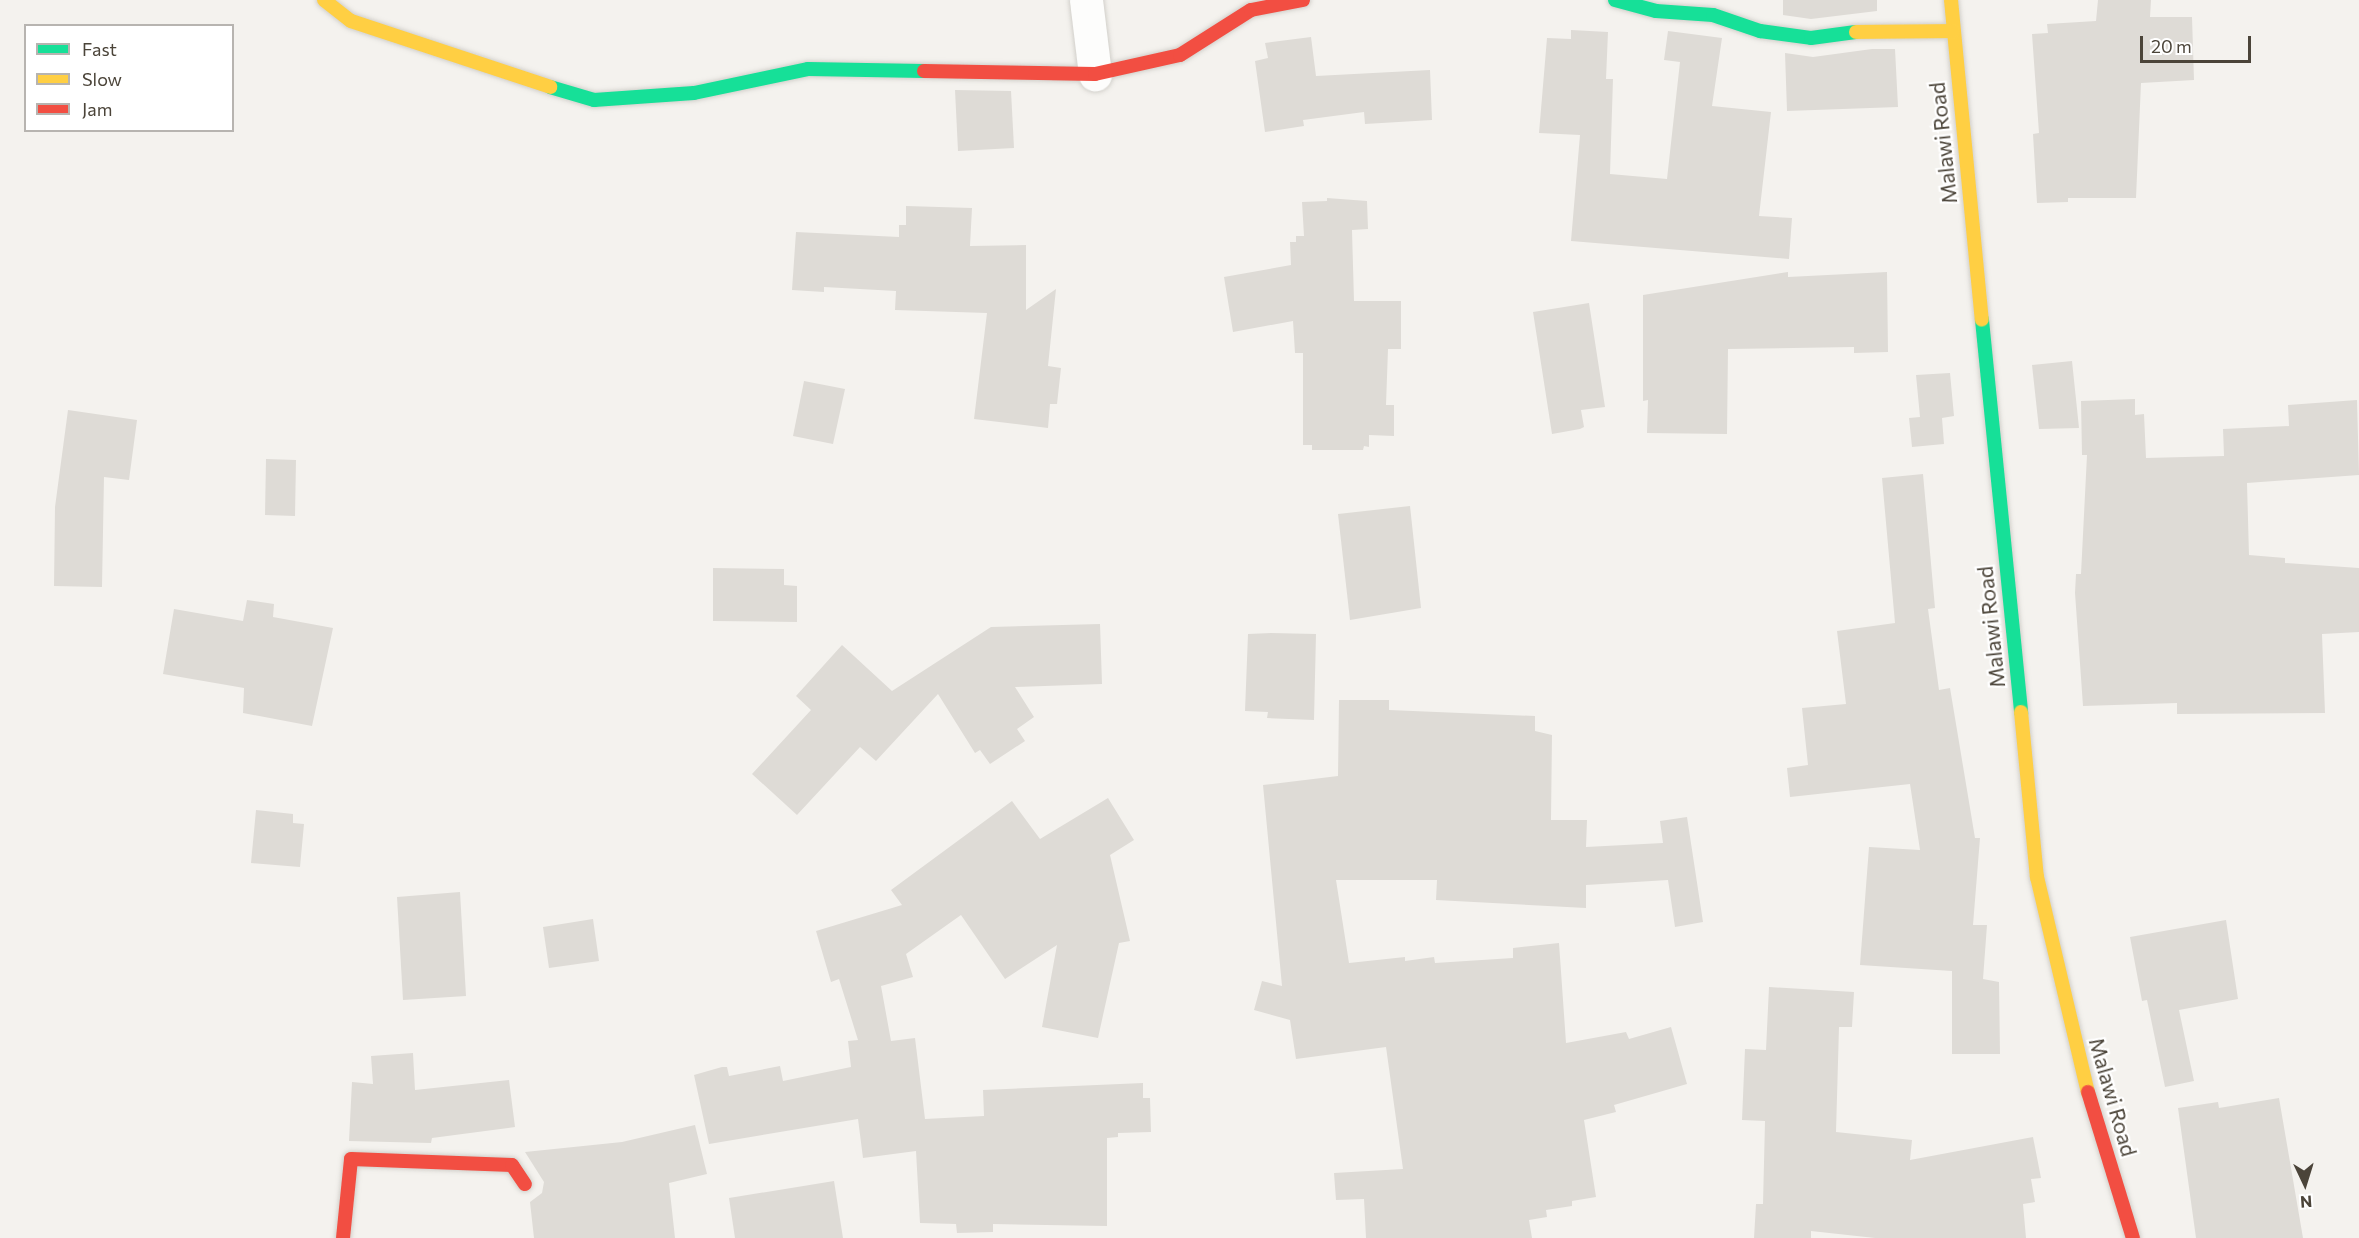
<!DOCTYPE html>
<html>
<head>
<meta charset="utf-8">
<style>
	body { margin:0 }
	#map { position:relative; width:2359px; height:1238px; overflow:hidden; background:#f4f2ee; font-family:Commissioner,sans-serif }
	div>[style] { position:absolute }
	.building>* { inset:0; background:#dedbd6 }
	.roads { filter:drop-shadow(0 0 2px #d2d0cb) drop-shadow(0 0 2px #d2d0cb) }
	.street>* { height:33px; margin:-16.5px; padding:0 16.5px; transform-origin:16.5px; border-radius:16.5px; background:#fdfdfc }
	.fast>* { height:14px; margin:-7px; padding:0 7px; transform-origin:7px; border-radius:7px; background:#16e098 }
	.slow>* { height:14px; margin:-7px; padding:0 7px; transform-origin:7px; border-radius:7px; background:#ffcf43 }
	.jam>* { height:14px; margin:-7px; padding:0 7px; transform-origin:7px; border-radius:7px; background:#f24e42 }
	span { translate:-50% -50%; white-space:nowrap; text-align:center; line-height:1.15; -webkit-text-stroke:4.5px #fff; paint-order:stroke }
	.street-label { font-size:21px; color:#4b4439 }
	.legend { position:absolute; left:24px; top:24px; width:210px; height:108px; box-sizing:border-box; background:#fff; border:2px solid #b7b4b0; margin:0; padding:8px 10px; list-style:none; font-size:18px; color:#4b4439 }
	.legend li { display:flex; align-items:center; gap:12px; height:30px }
	.legend b { width:30px; border:2px solid #b7b4b0 }
	.north { position:absolute; left:2275px; top:1154px; width:60px; height:60px; -webkit-text-stroke:4px #fff; paint-order:stroke; rotate:176deg; font-size:16px; font-weight:700; line-height:24px; text-align:center; color:#4b4439 }
	.north::after { content:''; display:block; margin:auto; width:21px; height:27px; background:#4b4439; clip-path:polygon(50% 0,100% 100%,50% 72%,0 100%) }
	.scale { position:absolute; left:2140px; top:36px; width:111px; height:27px; box-sizing:border-box; border:3px solid #4b4439; border-top:0; padding-left:8px; font-size:18px; line-height:21px; white-space:nowrap; color:#4b4439; -webkit-text-stroke:4px #fff; paint-order:stroke }
</style>
</head>
<body>
<div id="map">
	<div class="building">
		<div style="clip-path:polygon(1783px 0,1877px 0,1877px 11px,1811px 19px,1783px 15px)"></div>
		<div style="clip-path:polygon(2098px 0,2151px 0,2150px 17px,2192px 17px,2194px 80px,2141px 83px,2136px 198px,2068px 198px,2068px 202px,2037px 203px,2033px 134px,2039px 133px,2032px 34px,2048px 33px,2047px 24px,2096px 21px)"></div>
		<div style="clip-path:polygon(1571px 30px,1608px 32px,1606px 79px,1613px 79px,1610px 174px,1667px 179px,1680px 62px,1664px 60px,1668px 31px,1722px 38px,1712px 106px,1771px 112px,1759px 216px,1792px 218px,1789px 259px,1571px 241px,1580px 135px,1539px 133px,1547px 38px,1571px 39px)"></div>
		<div style="clip-path:polygon(1311px 37px,1316px 76px,1430px 70px,1432px 120px,1365px 124px,1364px 112px,1303px 120px,1304px 126px,1265px 132px,1255px 61px,1268px 58px,1265px 43px)"></div>
		<div style="clip-path:polygon(1872px 49px,1895px 49px,1898px 107px,1787px 111px,1785px 53px,1813px 57px)"></div>
		<div style="clip-path:polygon(955px 90px,1011px 91px,1014px 148px,958px 151px)"></div>
		<div style="clip-path:polygon(1327px 198px,1367px 201px,1368px 229px,1352px 230px,1354px 301px,1401px 301px,1401px 349px,1388px 349px,1386px 405px,1394px 405px,1394px 436px,1369px 435px,1369px 447px,1364px 446px,1363px 450px,1312px 450px,1312px 445px,1303px 445px,1303px 353px,1295px 353px,1293px 321px,1233px 332px,1224px 277px,1291px 265px,1290px 242px,1296px 242px,1296px 236px,1304px 236px,1302px 202px,1327px 201px)"></div>
		<div style="clip-path:polygon(906px 206px,972px 208px,970px 246px,1026px 245px,1026px 310px,1056px 289px,1048px 366px,1061px 368px,1057px 404px,1050px 404px,1048px 428px,974px 419px,987px 313px,895px 310px,896px 291px,824px 287px,824px 292px,792px 290px,796px 232px,899px 237px,899px 225px,906px 225px)"></div>
		<div style="clip-path:polygon(1788px 272px,1788px 277px,1887px 272px,1888px 352px,1854px 353px,1854px 347px,1728px 349px,1727px 434px,1647px 433px,1648px 400px,1643px 401px,1643px 295px)"></div>
		<div style="clip-path:polygon(1589px 303px,1605px 407px,1581px 410px,1584px 427px,1580px 429px,1552px 434px,1533px 312px)"></div>
		<div style="clip-path:polygon(2072px 361px,2079px 428px,2039px 429px,2032px 365px)"></div>
		<div style="clip-path:polygon(1950px 373px,1954px 416px,1942px 418px,1944px 444px,1912px 447px,1909px 418px,1920px 417px,1916px 375px)"></div>
		<div style="clip-path:polygon(804px 381px,845px 389px,833px 444px,793px 436px)"></div>
		<div style="clip-path:polygon(2135px 399px,2135px 415px,2144px 414px,2146px 458px,2224px 456px,2223px 429px,2289px 426px,2288px 405px,2357px 400px,2359px 475px,2247px 483px,2249px 555px,2285px 558px,2285px 563px,2359px 568px,2359px 632px,2322px 634px,2325px 713px,2177px 714px,2177px 703px,2083px 706px,2075px 593px,2076px 574px,2081px 574px,2087px 455px,2082px 455px,2081px 401px)"></div>
		<div style="clip-path:polygon(68px 410px,137px 420px,129px 480px,104px 477px,102px 587px,54px 586px,55px 507px)"></div>
		<div style="clip-path:polygon(266px 459px,296px 460px,295px 516px,265px 515px)"></div>
		<div style="clip-path:polygon(1923px 474px,1935px 608px,1928px 609px,1939px 690px,1950px 688px,1975px 838px,1980px 838px,1973px 925px,1987px 925px,1983px 979px,1999px 982px,2000px 1054px,1952px 1054px,1952px 971px,1860px 965px,1869px 847px,1920px 850px,1910px 784px,1790px 797px,1787px 768px,1808px 765px,1802px 708px,1846px 704px,1837px 631px,1895px 623px,1882px 478px)"></div>
		<div style="clip-path:polygon(1410px 506px,1421px 608px,1350px 620px,1338px 514px)"></div>
		<div style="clip-path:polygon(713px 568px,784px 569px,784px 585px,797px 586px,797px 622px,713px 621px)"></div>
		<div style="clip-path:polygon(247px 600px,274px 604px,273px 617px,333px 628px,312px 726px,243px 713px,244px 688px,163px 674px,174px 609px,243px 621px)"></div>
		<div style="clip-path:polygon(1100px 624px,1102px 684px,1015px 687px,1034px 717px,1017px 729px,1025px 741px,990px 764px,980px 750px,975px 753px,938px 694px,876px 761px,860px 747px,797px 815px,752px 774px,811px 710px,796px 696px,842px 645px,892px 691px,991px 627px)"></div>
		<div style="clip-path:polygon(1271px 633px,1316px 634px,1314px 720px,1267px 718px,1268px 712px,1245px 711px,1248px 634px)"></div>
		<div style="clip-path:polygon(1339px 700px,1389px 700px,1389px 710px,1535px 716px,1535px 731px,1552px 735px,1551px 820px,1587px 820px,1586px 847px,1663px 843px,1660px 821px,1687px 817px,1703px 922px,1675px 927px,1668px 880px,1586px 885px,1586px 908px,1436px 900px,1437px 880px,1336px 880px,1349px 963px,1405px 957px,1405px 961px,1434px 957px,1435px 963px,1513px 958px,1513px 948px,1559px 943px,1566px 1043px,1626px 1032px,1629px 1039px,1671px 1027px,1687px 1084px,1614px 1105px,1616px 1112px,1584px 1120px,1596px 1197px,1572px 1201px,1572px 1206px,1546px 1210px,1547px 1217px,1529px 1220px,1532px 1238px,1366px 1238px,1364px 1199px,1336px 1200px,1334px 1173px,1403px 1169px,1386px 1047px,1296px 1059px,1290px 1020px,1254px 1010px,1262px 981px,1282px 986px,1263px 785px,1338px 776px)"></div>
		<div style="clip-path:polygon(1108px 798px,1134px 840px,1110px 855px,1130px 941px,1119px 943px,1098px 1038px,1042px 1027px,1057px 945px,1005px 979px,961px 915px,906px 954px,913px 977px,881px 986px,891px 1041px,915px 1038px,925px 1119px,984px 1116px,983px 1090px,1143px 1083px,1143px 1098px,1150px 1098px,1151px 1132px,1118px 1133px,1118px 1137px,1107px 1138px,1107px 1226px,993px 1224px,993px 1232px,957px 1233px,956px 1224px,920px 1223px,916px 1151px,863px 1158px,858px 1119px,709px 1144px,694px 1075px,722px 1067px,727px 1067px,729px 1076px,780px 1066px,783px 1081px,851px 1067px,848px 1041px,858px 1040px,839px 979px,831px 982px,816px 931px,902px 905px,891px 890px,1012px 801px,1040px 839px)"></div>
		<div style="clip-path:polygon(256px 810px,293px 814px,293px 823px,304px 824px,300px 867px,251px 863px)"></div>
		<div style="clip-path:polygon(460px 892px,466px 996px,403px 1000px,397px 897px)"></div>
		<div style="clip-path:polygon(593px 919px,599px 961px,549px 968px,543px 927px)"></div>
		<div style="clip-path:polygon(2226px 920px,2238px 999px,2179px 1010px,2194px 1081px,2165px 1087px,2147px 1000px,2142px 1001px,2130px 937px)"></div>
		<div style="clip-path:polygon(1769px 987px,1854px 992px,1852px 1027px,1839px 1027px,1836px 1132px,1912px 1140px,1910px 1160px,2033px 1137px,2041px 1178px,2031px 1179px,2035px 1202px,2023px 1204px,2026px 1238px,1875px 1238px,1811px 1231px,1811px 1238px,1754px 1238px,1756px 1204px,1763px 1204px,1765px 1121px,1742px 1120px,1745px 1049px,1766px 1050px)"></div>
		<div style="clip-path:polygon(413px 1053px,415px 1090px,509px 1080px,515px 1127px,432px 1138px,431px 1143px,349px 1141px,352px 1082px,373px 1084px,371px 1056px)"></div>
		<div style="clip-path:polygon(2279px 1098px,2303px 1238px,2196px 1238px,2178px 1108px,2218px 1102px,2219px 1108px)"></div>
		<div style="clip-path:polygon(695px 1125px,707px 1174px,669px 1183px,675px 1238px,534px 1238px,530px 1202px,542px 1193px,544px 1182px,525px 1152px,622px 1142px)"></div>
		<div style="clip-path:polygon(834px 1181px,843px 1238px,735px 1238px,729px 1198px)"></div>
	</div>
	<div class="roads">
		<div class="street">
			<div style="left:1086px;top:0;width:75px;rotate:83.1deg"></div>
		</div>
		<div class="fast">
			<div style="left:1615px;top:0;width:42px;rotate:15deg"></div>
			<div style="left:1656px;top:11px;width:57px;rotate:4deg"></div>
			<div style="left:1713px;top:15px;width:50px;rotate:18.8deg"></div>
			<div style="left:1760px;top:31px;width:51px;rotate:7.8deg"></div>
			<div style="left:1811px;top:38px;width:45px;rotate:-7.6deg"></div>
			<div style="left:550px;top:87px;width:46px;rotate:16.5deg"></div>
			<div style="left:594px;top:100px;width:100px;rotate:-4deg"></div>
			<div style="left:694px;top:93px;width:116px;rotate:-11.9deg"></div>
			<div style="left:808px;top:69px;width:116px;rotate:1deg"></div>
			<div style="left:1982px;top:320px;width:394px;rotate:84.3deg"></div>
		</div>
		<div class="slow">
			<div style="left:324px;top:0;width:34px;rotate:38deg"></div>
			<div style="left:351px;top:21px;width:210px;rotate:18.3deg"></div>
			<div style="left:1951px;top:0;width:321px;rotate:84.5deg"></div>
			<div style="left:1856px;top:32px;width:97px;rotate:-0.6deg"></div>
			<div style="left:2021px;top:712px;width:166px;rotate:84.5deg"></div>
			<div style="left:2037px;top:877px;width:221px;rotate:76.7deg"></div>
		</div>
		<div class="jam">
			<div style="left:924px;top:71px;width:171px;rotate:1deg"></div>
			<div style="left:1095px;top:74px;width:87px;rotate:-12.6deg"></div>
			<div style="left:1180px;top:55px;width:84px;rotate:-32.4deg"></div>
			<div style="left:1251px;top:10px;width:53px;rotate:-10.9deg"></div>
			<div style="left:2088px;top:1092px;width:153px;rotate:72.9deg"></div>
			<div style="left:343px;top:1238px;width:79px;rotate:-84.2deg"></div>
			<div style="left:351px;top:1159px;width:161px;rotate:2.1deg"></div>
			<div style="left:512px;top:1165px;width:23px;rotate:56deg"></div>
		</div>
	</div>
	<div class="street-label">
		<span style="left:1943px;top:143px;rotate:-96deg">Malawi Road</span>
		<span style="left:1991px;top:627px;rotate:-96deg">Malawi Road</span>
		<span style="left:2113px;top:1097px;rotate:74deg">Malawi Road</span>
	</div>
	<ul class="legend">
	<li><b style="height:8px;background:#16e098"></b>Fast</li>
	<li><b style="height:8px;background:#ffcf43"></b>Slow</li>
	<li><b style="height:8px;background:#f24e42"></b>Jam</li>
	</ul>
	<div class="north">N</div>
	<div class="scale">20 m</div>
</div>
</body>
</html>
